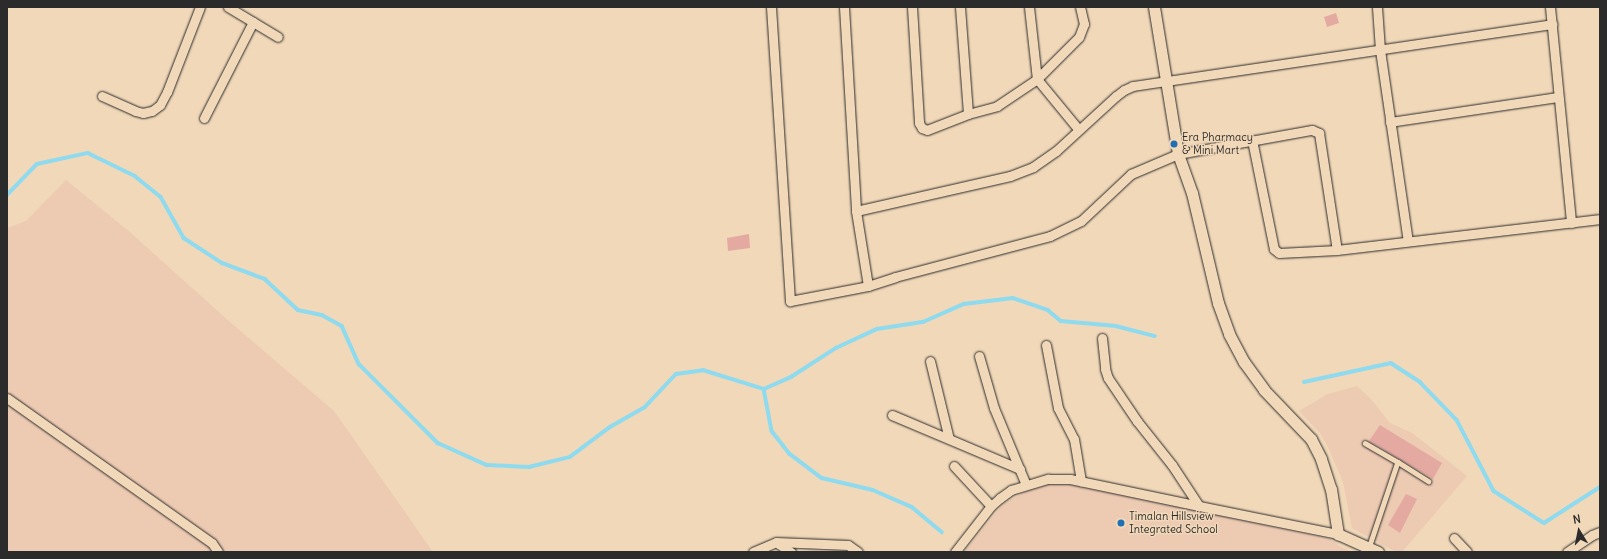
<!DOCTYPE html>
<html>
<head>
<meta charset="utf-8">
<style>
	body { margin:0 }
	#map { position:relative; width:1607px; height:559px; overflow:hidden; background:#f1d8b9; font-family:Delius,sans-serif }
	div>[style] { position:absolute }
	.built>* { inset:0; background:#edcab2 }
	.stream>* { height:3.5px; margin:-1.75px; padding:0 1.75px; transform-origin:1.75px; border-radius:1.75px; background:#8edaef }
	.building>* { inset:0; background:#e4aaa2 }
	.roads { filter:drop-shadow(0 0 1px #2b2b2b) drop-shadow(0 0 1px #2b2b2b) }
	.service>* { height:4.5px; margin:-2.25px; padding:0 2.25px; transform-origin:2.25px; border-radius:2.25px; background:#f1d8b9 }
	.minor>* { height:9px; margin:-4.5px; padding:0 4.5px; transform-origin:4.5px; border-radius:4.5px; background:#f1d8b9 }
	.tertiary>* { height:11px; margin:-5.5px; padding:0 5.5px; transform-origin:5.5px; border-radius:5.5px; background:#f1d8b9 }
	.dots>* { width:11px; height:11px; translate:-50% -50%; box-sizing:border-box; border:2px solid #f1d8b9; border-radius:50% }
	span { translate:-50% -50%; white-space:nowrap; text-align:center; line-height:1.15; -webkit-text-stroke:3px #f1d8b9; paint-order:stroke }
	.poi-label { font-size:11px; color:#2b2b2b }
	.left { translate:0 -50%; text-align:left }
	.frame { position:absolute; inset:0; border:8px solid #2b2b2b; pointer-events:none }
	.north { position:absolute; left:1559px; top:511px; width:40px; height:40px; -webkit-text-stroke:3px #f1d8b9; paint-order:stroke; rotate:350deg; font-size:11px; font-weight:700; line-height:16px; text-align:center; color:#2b2b2b }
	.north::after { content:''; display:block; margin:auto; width:14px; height:18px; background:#2b2b2b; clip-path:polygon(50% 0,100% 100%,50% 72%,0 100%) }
</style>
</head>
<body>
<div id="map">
	<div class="built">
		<div style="clip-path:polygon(66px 180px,131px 233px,230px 322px,334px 411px,433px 552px,7px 552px,7px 228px,26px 221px)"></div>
		<div style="clip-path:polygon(1357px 386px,1371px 399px,1390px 423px,1412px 433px,1467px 476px,1402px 552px,1396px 552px,1352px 528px,1343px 482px,1328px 447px,1320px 433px,1299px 411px,1328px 394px)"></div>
		<div style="clip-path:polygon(1067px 482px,1331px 539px,1339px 546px,1352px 552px,964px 552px,1004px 503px,1041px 484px)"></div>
	</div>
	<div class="stream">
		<div style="left:7px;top:195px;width:43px;rotate:-45.9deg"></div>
		<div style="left:37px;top:164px;width:52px;rotate:-12.2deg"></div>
		<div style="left:88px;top:153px;width:52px;rotate:26.1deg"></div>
		<div style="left:135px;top:176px;width:33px;rotate:39deg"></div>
		<div style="left:161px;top:197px;width:47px;rotate:60.7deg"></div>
		<div style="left:184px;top:238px;width:45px;rotate:33.3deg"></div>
		<div style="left:222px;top:263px;width:46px;rotate:20.4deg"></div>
		<div style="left:265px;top:279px;width:45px;rotate:43.2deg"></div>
		<div style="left:298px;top:310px;width:25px;rotate:12deg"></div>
		<div style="left:322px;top:315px;width:23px;rotate:29deg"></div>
		<div style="left:342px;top:326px;width:42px;rotate:65.9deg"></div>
		<div style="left:359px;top:364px;width:112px;rotate:45deg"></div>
		<div style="left:438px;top:443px;width:54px;rotate:24.2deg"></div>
		<div style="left:487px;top:465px;width:42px;rotate:2.7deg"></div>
		<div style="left:529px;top:467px;width:42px;rotate:-13.7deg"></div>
		<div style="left:570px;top:457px;width:50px;rotate:-36.9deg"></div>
		<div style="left:610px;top:427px;width:40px;rotate:-29.7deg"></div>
		<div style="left:645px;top:407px;width:45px;rotate:-46.8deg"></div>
		<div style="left:676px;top:374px;width:27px;rotate:-8deg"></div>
		<div style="left:703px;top:370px;width:64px;rotate:17.3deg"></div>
		<div style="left:764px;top:389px;width:30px;rotate:-24deg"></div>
		<div style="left:791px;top:377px;width:54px;rotate:-32.8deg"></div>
		<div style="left:836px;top:348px;width:45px;rotate:-24.9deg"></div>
		<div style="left:877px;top:329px;width:47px;rotate:-8.7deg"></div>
		<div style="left:923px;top:322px;width:45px;rotate:-23.7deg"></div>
		<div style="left:964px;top:304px;width:49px;rotate:-7deg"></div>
		<div style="left:1013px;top:298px;width:37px;rotate:19deg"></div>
		<div style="left:1048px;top:310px;width:17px;rotate:40deg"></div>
		<div style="left:1061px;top:321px;width:55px;rotate:5.2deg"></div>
		<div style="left:1116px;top:326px;width:40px;rotate:14.4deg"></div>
		<div style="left:1304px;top:382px;width:89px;rotate:-12.3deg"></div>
		<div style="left:1391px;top:363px;width:35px;rotate:33deg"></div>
		<div style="left:1420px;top:382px;width:53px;rotate:45.8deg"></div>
		<div style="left:1457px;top:420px;width:80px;rotate:62.5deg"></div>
		<div style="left:1494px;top:491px;width:59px;rotate:32.6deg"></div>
		<div style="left:1544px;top:523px;width:67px;rotate:-32.7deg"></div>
		<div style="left:764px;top:389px;width:43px;rotate:79.2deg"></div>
		<div style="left:772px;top:431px;width:29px;rotate:52deg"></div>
		<div style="left:790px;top:454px;width:40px;rotate:37deg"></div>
		<div style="left:822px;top:478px;width:52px;rotate:13.2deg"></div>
		<div style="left:873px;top:490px;width:43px;rotate:23.6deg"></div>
		<div style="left:912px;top:507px;width:39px;rotate:40deg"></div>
	</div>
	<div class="building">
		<div style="clip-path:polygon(1336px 13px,1339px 23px,1327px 27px,1324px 17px)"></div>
		<div style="clip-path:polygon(749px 234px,750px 248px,728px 251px,727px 238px)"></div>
		<div style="clip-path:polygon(1380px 425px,1442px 463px,1433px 479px,1369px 441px)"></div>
		<div style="clip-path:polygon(1406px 494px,1417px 499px,1400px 533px,1388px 525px)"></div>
	</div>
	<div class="roads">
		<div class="service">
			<div style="left:1365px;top:443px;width:38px;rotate:30deg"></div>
			<div style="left:1398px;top:462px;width:91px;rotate:108.6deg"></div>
			<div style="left:1398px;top:462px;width:36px;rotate:32deg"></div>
		</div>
		<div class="minor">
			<div style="left:228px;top:7px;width:58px;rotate:31deg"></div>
			<div style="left:771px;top:7px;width:295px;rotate:86.3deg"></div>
			<div style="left:790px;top:301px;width:79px;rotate:-10.9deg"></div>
			<div style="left:868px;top:286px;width:28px;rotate:-18deg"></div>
			<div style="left:895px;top:277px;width:160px;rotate:-14.8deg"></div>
			<div style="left:1050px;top:236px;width:34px;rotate:-26deg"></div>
			<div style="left:1081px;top:221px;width:69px;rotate:-43.2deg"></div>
			<div style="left:1131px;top:174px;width:51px;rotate:-23.1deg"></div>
			<div style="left:1178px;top:154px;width:136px;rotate:-10.2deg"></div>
			<div style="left:1312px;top:130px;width:8px;rotate:23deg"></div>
			<div style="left:1319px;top:133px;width:118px;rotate:81.3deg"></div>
			<div style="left:844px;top:7px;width:204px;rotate:86.6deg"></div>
			<div style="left:856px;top:211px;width:76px;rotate:80.9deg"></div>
			<div style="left:912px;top:7px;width:116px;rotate:86.5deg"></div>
			<div style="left:919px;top:123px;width:6px;rotate:59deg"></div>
			<div style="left:922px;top:128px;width:5px;rotate:22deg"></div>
			<div style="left:927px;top:130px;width:44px;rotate:-21.3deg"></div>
			<div style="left:968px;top:114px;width:30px;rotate:-15deg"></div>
			<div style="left:997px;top:106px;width:48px;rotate:-34deg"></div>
			<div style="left:1037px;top:79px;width:59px;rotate:-45deg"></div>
			<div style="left:1079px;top:37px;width:14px;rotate:-69deg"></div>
			<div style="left:1084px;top:24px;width:17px;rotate:-103deg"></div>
			<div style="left:960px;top:7px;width:107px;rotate:85.7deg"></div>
			<div style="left:1029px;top:7px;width:72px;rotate:83.7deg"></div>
			<div style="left:1037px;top:79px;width:65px;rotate:50.6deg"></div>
			<div style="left:1377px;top:7px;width:43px;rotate:86deg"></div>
			<div style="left:1380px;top:50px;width:193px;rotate:81.7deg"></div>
			<div style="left:1550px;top:7px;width:217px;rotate:84.4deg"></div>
			<div style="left:102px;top:96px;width:36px;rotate:24deg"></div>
			<div style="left:135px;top:111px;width:8px;rotate:14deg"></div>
			<div style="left:143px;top:113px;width:9px;rotate:-13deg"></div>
			<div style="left:152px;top:111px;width:10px;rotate:-37deg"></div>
			<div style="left:160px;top:105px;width:15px;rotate:-62deg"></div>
			<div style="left:167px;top:92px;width:91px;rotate:-68.8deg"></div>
			<div style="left:204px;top:118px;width:108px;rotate:-63deg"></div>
			<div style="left:1390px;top:122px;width:170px;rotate:-8.5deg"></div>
			<div style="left:1252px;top:140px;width:111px;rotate:78.6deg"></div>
			<div style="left:1274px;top:249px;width:6px;rotate:39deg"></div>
			<div style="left:1279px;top:253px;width:58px;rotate:-3deg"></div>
			<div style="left:1337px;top:250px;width:265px;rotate:-6.7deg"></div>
			<div style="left:856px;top:211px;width:158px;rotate:-12.8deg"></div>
			<div style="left:1010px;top:176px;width:25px;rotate:-21deg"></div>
			<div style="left:1033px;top:167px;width:28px;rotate:-35deg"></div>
			<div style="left:1056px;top:151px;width:81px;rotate:-42.5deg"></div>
			<div style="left:1116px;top:96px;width:10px;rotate:-37deg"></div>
			<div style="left:1124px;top:90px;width:10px;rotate:-24deg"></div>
			<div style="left:1133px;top:86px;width:424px;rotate:-8.4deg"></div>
			<div style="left:1102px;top:338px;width:31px;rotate:84deg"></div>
			<div style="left:1105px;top:369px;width:9px;rotate:72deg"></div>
			<div style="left:1108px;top:378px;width:52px;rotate:56deg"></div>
			<div style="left:1137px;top:421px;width:56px;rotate:51.5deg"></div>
			<div style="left:1172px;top:465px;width:49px;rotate:56.6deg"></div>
			<div style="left:1199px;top:506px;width:142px;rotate:11.4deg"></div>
			<div style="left:1046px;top:345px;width:64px;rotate:79.2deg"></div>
			<div style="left:1058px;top:408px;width:35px;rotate:63deg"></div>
			<div style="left:1074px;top:439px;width:43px;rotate:80.5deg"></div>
			<div style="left:979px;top:356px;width:54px;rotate:73.9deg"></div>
			<div style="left:994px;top:408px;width:83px;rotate:67.4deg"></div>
			<div style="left:930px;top:361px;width:80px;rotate:76.3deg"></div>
			<div style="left:7px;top:398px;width:251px;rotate:35.3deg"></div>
			<div style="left:212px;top:543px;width:11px;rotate:56deg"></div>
			<div style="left:892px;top:415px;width:139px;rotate:22.9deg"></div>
			<div style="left:954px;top:466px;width:54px;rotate:47.2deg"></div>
			<div style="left:1454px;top:538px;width:19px;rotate:47deg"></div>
			<div style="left:777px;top:543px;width:17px;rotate:33deg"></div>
			<div style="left:753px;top:552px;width:25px;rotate:-23deg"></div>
			<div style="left:776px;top:542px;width:72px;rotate:2.4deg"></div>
			<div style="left:848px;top:545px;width:12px;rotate:35deg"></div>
			<div style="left:955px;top:552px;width:58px;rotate:-52deg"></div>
			<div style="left:991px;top:506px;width:12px;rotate:-42deg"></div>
			<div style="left:1000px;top:498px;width:14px;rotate:-36deg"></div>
			<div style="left:1011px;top:490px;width:39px;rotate:-17deg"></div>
			<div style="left:1048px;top:479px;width:22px"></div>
			<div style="left:1070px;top:479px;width:132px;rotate:11.8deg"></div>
			<div style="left:1567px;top:552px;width:30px;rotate:-34deg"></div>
			<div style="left:1592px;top:535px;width:9px;rotate:-21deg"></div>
		</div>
		<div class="tertiary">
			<div style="left:1154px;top:7px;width:149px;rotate:80.7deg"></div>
			<div style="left:1178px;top:154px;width:41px;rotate:70.3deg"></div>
			<div style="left:1192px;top:193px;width:113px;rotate:76.7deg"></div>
			<div style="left:1218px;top:303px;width:33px;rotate:70deg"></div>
			<div style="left:1229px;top:334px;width:32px;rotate:62deg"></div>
			<div style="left:1244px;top:362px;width:34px;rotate:54deg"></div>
			<div style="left:1264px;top:390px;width:68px;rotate:46.2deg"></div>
			<div style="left:1311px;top:439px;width:22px;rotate:63deg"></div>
			<div style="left:1321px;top:459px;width:32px;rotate:72deg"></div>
			<div style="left:1331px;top:489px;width:46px;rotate:81.2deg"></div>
			<div style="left:1338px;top:534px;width:44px;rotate:24.2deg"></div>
		</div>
	</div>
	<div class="dots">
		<div style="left:1174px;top:144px;background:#1f6fb2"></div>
		<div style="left:1121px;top:523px;background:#1f6fb2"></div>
	</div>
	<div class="poi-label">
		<span class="left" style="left:1182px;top:144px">Era Pharmacy<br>&amp; Mini Mart</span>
		<span class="left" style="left:1129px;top:523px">Timalan Hillsview<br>Integrated School</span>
	</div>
	<div class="frame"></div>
	<div class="north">N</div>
</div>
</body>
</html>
